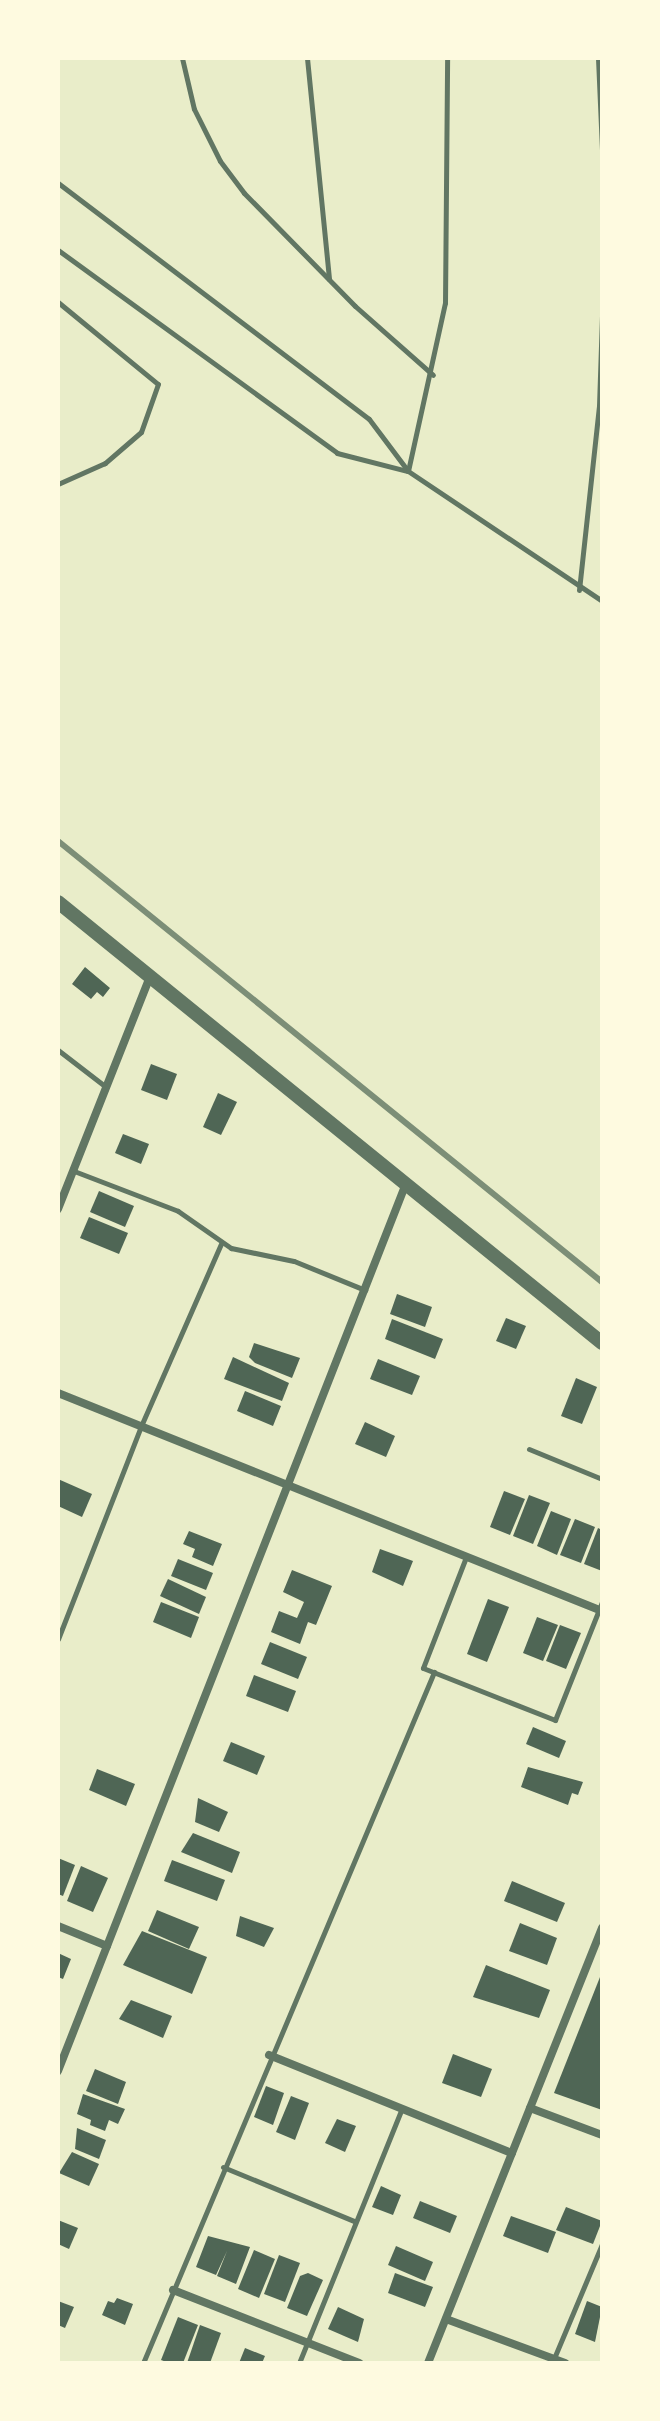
<!DOCTYPE html>
<html>
<head>
<meta charset="utf-8">
<style>
	body { margin:0 }
	#map { position:relative; width:660px; height:2421px; overflow:hidden; background:#e9edc9; font-family:Mulish,sans-serif }
	div>[style] { position:absolute }
	.building>* { inset:0; background:#4f6655 }
	.service>* { height:5px; margin:-2.5px; padding:0 2.5px; transform-origin:2.5px; border-radius:2.5px; background:#617663 }
	.minor>* { height:8px; margin:-4px; padding:0 4px; transform-origin:4px; border-radius:4px; background:#617663 }
	.tertiary>* { height:14px; margin:-7px; padding:0 7px; transform-origin:7px; border-radius:7px; background:#617663 }
	.rail>* { height:6px; margin:-3px; padding:0 3px; transform-origin:3px; border-radius:3px; background:#7c8e77 }
	span { translate:-50% -50%; white-space:nowrap; text-align:center; line-height:1.15; -webkit-text-stroke:6px #fefae0; paint-order:stroke }
	.frame { position:absolute; inset:0; border:60px solid #fefae0; pointer-events:none }
</style>
</head>
<body>
<div id="map">
	<div class="building">
		<div style="clip-path:polygon(85px 967px,110px 988px,103px 997px,97px 992px,91px 999px,72px 984px)"></div>
		<div style="clip-path:polygon(151px 1064px,177px 1074px,167px 1100px,141px 1090px)"></div>
		<div style="clip-path:polygon(218px 1093px,237px 1102px,221px 1135px,203px 1127px)"></div>
		<div style="clip-path:polygon(123px 1134px,149px 1144px,141px 1164px,115px 1153px)"></div>
		<div style="clip-path:polygon(99px 1191px,134px 1206px,125px 1227px,90px 1212px)"></div>
		<div style="clip-path:polygon(89px 1217px,128px 1233px,119px 1254px,80px 1238px)"></div>
		<div style="clip-path:polygon(397px 1294px,432px 1307px,425px 1327px,390px 1314px)"></div>
		<div style="clip-path:polygon(506px 1318px,526px 1326px,516px 1349px,496px 1341px)"></div>
		<div style="clip-path:polygon(392px 1319px,443px 1339px,435px 1359px,385px 1339px)"></div>
		<div style="clip-path:polygon(254px 1343px,300px 1358px,292px 1378px,255px 1363px,249px 1357px)"></div>
		<div style="clip-path:polygon(233px 1357px,289px 1383px,282px 1401px,224px 1379px)"></div>
		<div style="clip-path:polygon(378px 1359px,420px 1376px,412px 1395px,370px 1379px)"></div>
		<div style="clip-path:polygon(576px 1378px,597px 1387px,582px 1424px,561px 1416px)"></div>
		<div style="clip-path:polygon(245px 1391px,281px 1406px,273px 1426px,237px 1411px)"></div>
		<div style="clip-path:polygon(365px 1422px,395px 1436px,386px 1457px,355px 1444px)"></div>
		<div style="clip-path:polygon(58px 1479px,92px 1494px,82px 1517px,58px 1506px)"></div>
		<div style="clip-path:polygon(504px 1491px,525px 1499px,510px 1535px,490px 1527px)"></div>
		<div style="clip-path:polygon(529px 1495px,550px 1503px,533px 1544px,513px 1536px)"></div>
		<div style="clip-path:polygon(551px 1511px,571px 1519px,557px 1555px,537px 1546px)"></div>
		<div style="clip-path:polygon(575px 1519px,595px 1527px,581px 1563px,560px 1555px)"></div>
		<div style="clip-path:polygon(598px 1528px,602px 1530px,602px 1571px,584px 1564px)"></div>
		<div style="clip-path:polygon(189px 1531px,222px 1544px,213px 1566px,192px 1557px,195px 1549px,183px 1544px)"></div>
		<div style="clip-path:polygon(380px 1549px,413px 1561px,403px 1586px,372px 1572px)"></div>
		<div style="clip-path:polygon(178px 1559px,213px 1573px,206px 1590px,171px 1576px)"></div>
		<div style="clip-path:polygon(292px 1570px,332px 1586px,316px 1625px,308px 1622px,300px 1644px,271px 1632px,279px 1611px,297px 1618px,304px 1602px,283px 1592px)"></div>
		<div style="clip-path:polygon(168px 1579px,206px 1597px,199px 1614px,160px 1596px)"></div>
		<div style="clip-path:polygon(488px 1599px,509px 1607px,487px 1662px,467px 1654px)"></div>
		<div style="clip-path:polygon(161px 1602px,199px 1617px,191px 1638px,153px 1622px)"></div>
		<div style="clip-path:polygon(537px 1617px,558px 1625px,543px 1661px,523px 1653px)"></div>
		<div style="clip-path:polygon(560px 1625px,581px 1633px,566px 1669px,546px 1661px)"></div>
		<div style="clip-path:polygon(270px 1642px,307px 1657px,298px 1679px,261px 1664px)"></div>
		<div style="clip-path:polygon(254px 1675px,296px 1691px,288px 1712px,246px 1696px)"></div>
		<div style="clip-path:polygon(533px 1727px,566px 1741px,559px 1758px,526px 1744px)"></div>
		<div style="clip-path:polygon(231px 1742px,265px 1756px,257px 1775px,223px 1761px)"></div>
		<div style="clip-path:polygon(528px 1767px,583px 1782px,578px 1795px,572px 1793px,568px 1805px,521px 1787px)"></div>
		<div style="clip-path:polygon(97px 1769px,135px 1784px,126px 1806px,89px 1790px)"></div>
		<div style="clip-path:polygon(198px 1798px,228px 1812px,219px 1832px,195px 1822px)"></div>
		<div style="clip-path:polygon(193px 1833px,240px 1852px,232px 1873px,181px 1852px)"></div>
		<div style="clip-path:polygon(58px 1858px,75px 1865px,63px 1896px,58px 1894px)"></div>
		<div style="clip-path:polygon(172px 1860px,225px 1880px,217px 1901px,164px 1881px)"></div>
		<div style="clip-path:polygon(81px 1866px,108px 1878px,93px 1912px,67px 1901px)"></div>
		<div style="clip-path:polygon(512px 1881px,565px 1903px,557px 1922px,504px 1901px)"></div>
		<div style="clip-path:polygon(157px 1910px,199px 1927px,189px 1949px,148px 1931px)"></div>
		<div style="clip-path:polygon(240px 1916px,274px 1928px,264px 1947px,236px 1936px)"></div>
		<div style="clip-path:polygon(520px 1923px,557px 1938px,547px 1965px,509px 1951px)"></div>
		<div style="clip-path:polygon(142px 1931px,207px 1957px,192px 1994px,123px 1965px)"></div>
		<div style="clip-path:polygon(58px 1953px,71px 1959px,63px 1979px,58px 1977px)"></div>
		<div style="clip-path:polygon(486px 1965px,550px 1990px,539px 2018px,473px 1997px)"></div>
		<div style="clip-path:polygon(602px 1972px,602px 2110px,554px 2093px)"></div>
		<div style="clip-path:polygon(131px 2000px,172px 2016px,163px 2038px,119px 2019px)"></div>
		<div style="clip-path:polygon(453px 2054px,492px 2069px,481px 2097px,442px 2083px)"></div>
		<div style="clip-path:polygon(95px 2069px,126px 2082px,118px 2104px,86px 2091px)"></div>
		<div style="clip-path:polygon(266px 2086px,284px 2093px,273px 2125px,254px 2117px)"></div>
		<div style="clip-path:polygon(83px 2094px,125px 2109px,118px 2124px,109px 2120px,105px 2131px,90px 2125px,91px 2120px,77px 2114px)"></div>
		<div style="clip-path:polygon(291px 2096px,309px 2103px,295px 2140px,276px 2132px)"></div>
		<div style="clip-path:polygon(337px 2119px,356px 2126px,345px 2152px,325px 2143px)"></div>
		<div style="clip-path:polygon(77px 2128px,106px 2140px,99px 2159px,75px 2149px)"></div>
		<div style="clip-path:polygon(72px 2152px,99px 2164px,89px 2186px,59px 2173px)"></div>
		<div style="clip-path:polygon(381px 2186px,401px 2195px,393px 2215px,372px 2207px)"></div>
		<div style="clip-path:polygon(420px 2201px,457px 2216px,450px 2233px,413px 2218px)"></div>
		<div style="clip-path:polygon(566px 2207px,602px 2221px,593px 2244px,556px 2230px)"></div>
		<div style="clip-path:polygon(511px 2216px,556px 2232px,548px 2253px,503px 2236px)"></div>
		<div style="clip-path:polygon(58px 2220px,78px 2228px,69px 2249px,58px 2244px)"></div>
		<div style="clip-path:polygon(208px 2236px,250px 2247px,236px 2284px,217px 2276px,227px 2251px,216px 2275px,196px 2267px)"></div>
		<div style="clip-path:polygon(396px 2246px,433px 2262px,425px 2281px,388px 2265px)"></div>
		<div style="clip-path:polygon(254px 2250px,275px 2259px,259px 2298px,238px 2289px)"></div>
		<div style="clip-path:polygon(279px 2255px,300px 2263px,285px 2302px,264px 2294px)"></div>
		<div style="clip-path:polygon(308px 2273px,323px 2280px,307px 2316px,287px 2308px,300px 2276px)"></div>
		<div style="clip-path:polygon(395px 2273px,433px 2287px,425px 2307px,388px 2293px)"></div>
		<div style="clip-path:polygon(117px 2298px,133px 2304px,125px 2325px,102px 2315px,108px 2301px,114px 2303px)"></div>
		<div style="clip-path:polygon(58px 2301px,74px 2307px,65px 2328px,58px 2325px)"></div>
		<div style="clip-path:polygon(587px 2301px,602px 2307px,595px 2342px,575px 2334px)"></div>
		<div style="clip-path:polygon(338px 2307px,364px 2319px,358px 2342px,328px 2329px)"></div>
		<div style="clip-path:polygon(178px 2317px,198px 2325px,183px 2363px,169px 2363px,161px 2360px)"></div>
		<div style="clip-path:polygon(200px 2325px,221px 2333px,210px 2363px,187px 2363px)"></div>
		<div style="clip-path:polygon(245px 2348px,265px 2356px,262px 2363px,239px 2363px)"></div>
	</div>
	<div class="service">
		<div style="left:182px;top:58px;width:52px;rotate:76.8deg"></div>
		<div style="left:194px;top:109px;width:58px;rotate:63.4deg"></div>
		<div style="left:220px;top:161px;width:40px;rotate:53deg"></div>
		<div style="left:244px;top:193px;width:158px;rotate:45.5deg"></div>
		<div style="left:355px;top:306px;width:104px;rotate:41.5deg"></div>
		<div style="left:307px;top:58px;width:222px;rotate:84.3deg"></div>
		<div style="left:598px;top:58px;width:92px;rotate:87.5deg"></div>
		<div style="left:58px;top:183px;width:390px;rotate:37.2deg"></div>
		<div style="left:369px;top:419px;width:65px;rotate:53.1deg"></div>
		<div style="left:408px;top:471px;width:234px;rotate:33.8deg"></div>
		<div style="left:58px;top:250px;width:345px;rotate:36deg"></div>
		<div style="left:337px;top:453px;width:72px;rotate:14.4deg"></div>
		<div style="left:58px;top:302px;width:129px;rotate:39.4deg"></div>
		<div style="left:158px;top:384px;width:51px;rotate:109.5deg"></div>
		<div style="left:141px;top:432px;width:48px;rotate:139.3deg"></div>
		<div style="left:105px;top:463px;width:51px;rotate:155.9deg"></div>
		<div style="left:408px;top:471px;width:172px;rotate:-77.6deg"></div>
		<div style="left:445px;top:303px;width:245px;rotate:-89.5deg"></div>
		<div style="left:579px;top:590px;width:185px;rotate:-83.8deg"></div>
		<div style="left:599px;top:406px;width:90px;rotate:-88.1deg"></div>
		<div style="left:58px;top:1050px;width:61px;rotate:37.6deg"></div>
		<div style="left:74px;top:1171px;width:111px;rotate:21deg"></div>
		<div style="left:178px;top:1211px;width:65px;rotate:34.9deg"></div>
		<div style="left:231px;top:1248px;width:64px;rotate:11.7deg"></div>
		<div style="left:294px;top:1261px;width:77px;rotate:22.2deg"></div>
		<div style="left:529px;top:1449px;width:79px;rotate:22.3deg"></div>
		<div style="left:466px;top:1557px;width:119px;rotate:111.2deg"></div>
		<div style="left:423px;top:1668px;width:142px;rotate:21.5deg"></div>
		<div style="left:555px;top:1720px;width:127px;rotate:-68.3deg"></div>
		<div style="left:58px;top:1639px;width:229px;rotate:-68.7deg"></div>
		<div style="left:141px;top:1426px;width:199px;rotate:-66.3deg"></div>
		<div style="left:223px;top:2167px;width:142px;rotate:22.4deg"></div>
		<div style="left:143px;top:2363px;width:750px;rotate:-67.16deg"></div>
		<div style="left:299px;top:2363px;width:275px;rotate:-68deg"></div>
		<div style="left:552px;top:2363px;width:129px;rotate:-67.2deg"></div>
	</div>
	<div class="minor">
		<div style="left:58px;top:1209px;width:250px;rotate:-68.4deg"></div>
		<div style="left:58px;top:1393px;width:586px;rotate:21.84deg"></div>
		<div style="left:58px;top:1926px;width:53px;rotate:22.2deg"></div>
		<div style="left:269px;top:2055px;width:262px;rotate:22deg"></div>
		<div style="left:58px;top:2071px;width:951px;rotate:-68.59deg"></div>
		<div style="left:530px;top:2108px;width:77px;rotate:20.6deg"></div>
		<div style="left:173px;top:2290px;width:200px;rotate:21.4deg"></div>
		<div style="left:446px;top:2319px;width:127px;rotate:20.3deg"></div>
		<div style="left:428px;top:2363px;width:469px;rotate:-68.2deg"></div>
	</div>
	<div class="tertiary">
		<div style="left:58px;top:902px;width:700px;rotate:39.03deg"></div>
	</div>
	<div class="rail">
		<div style="left:58px;top:841px;width:700px;rotate:39.03deg"></div>
	</div>
	<div class="frame"></div>
</div>
</body>
</html>
